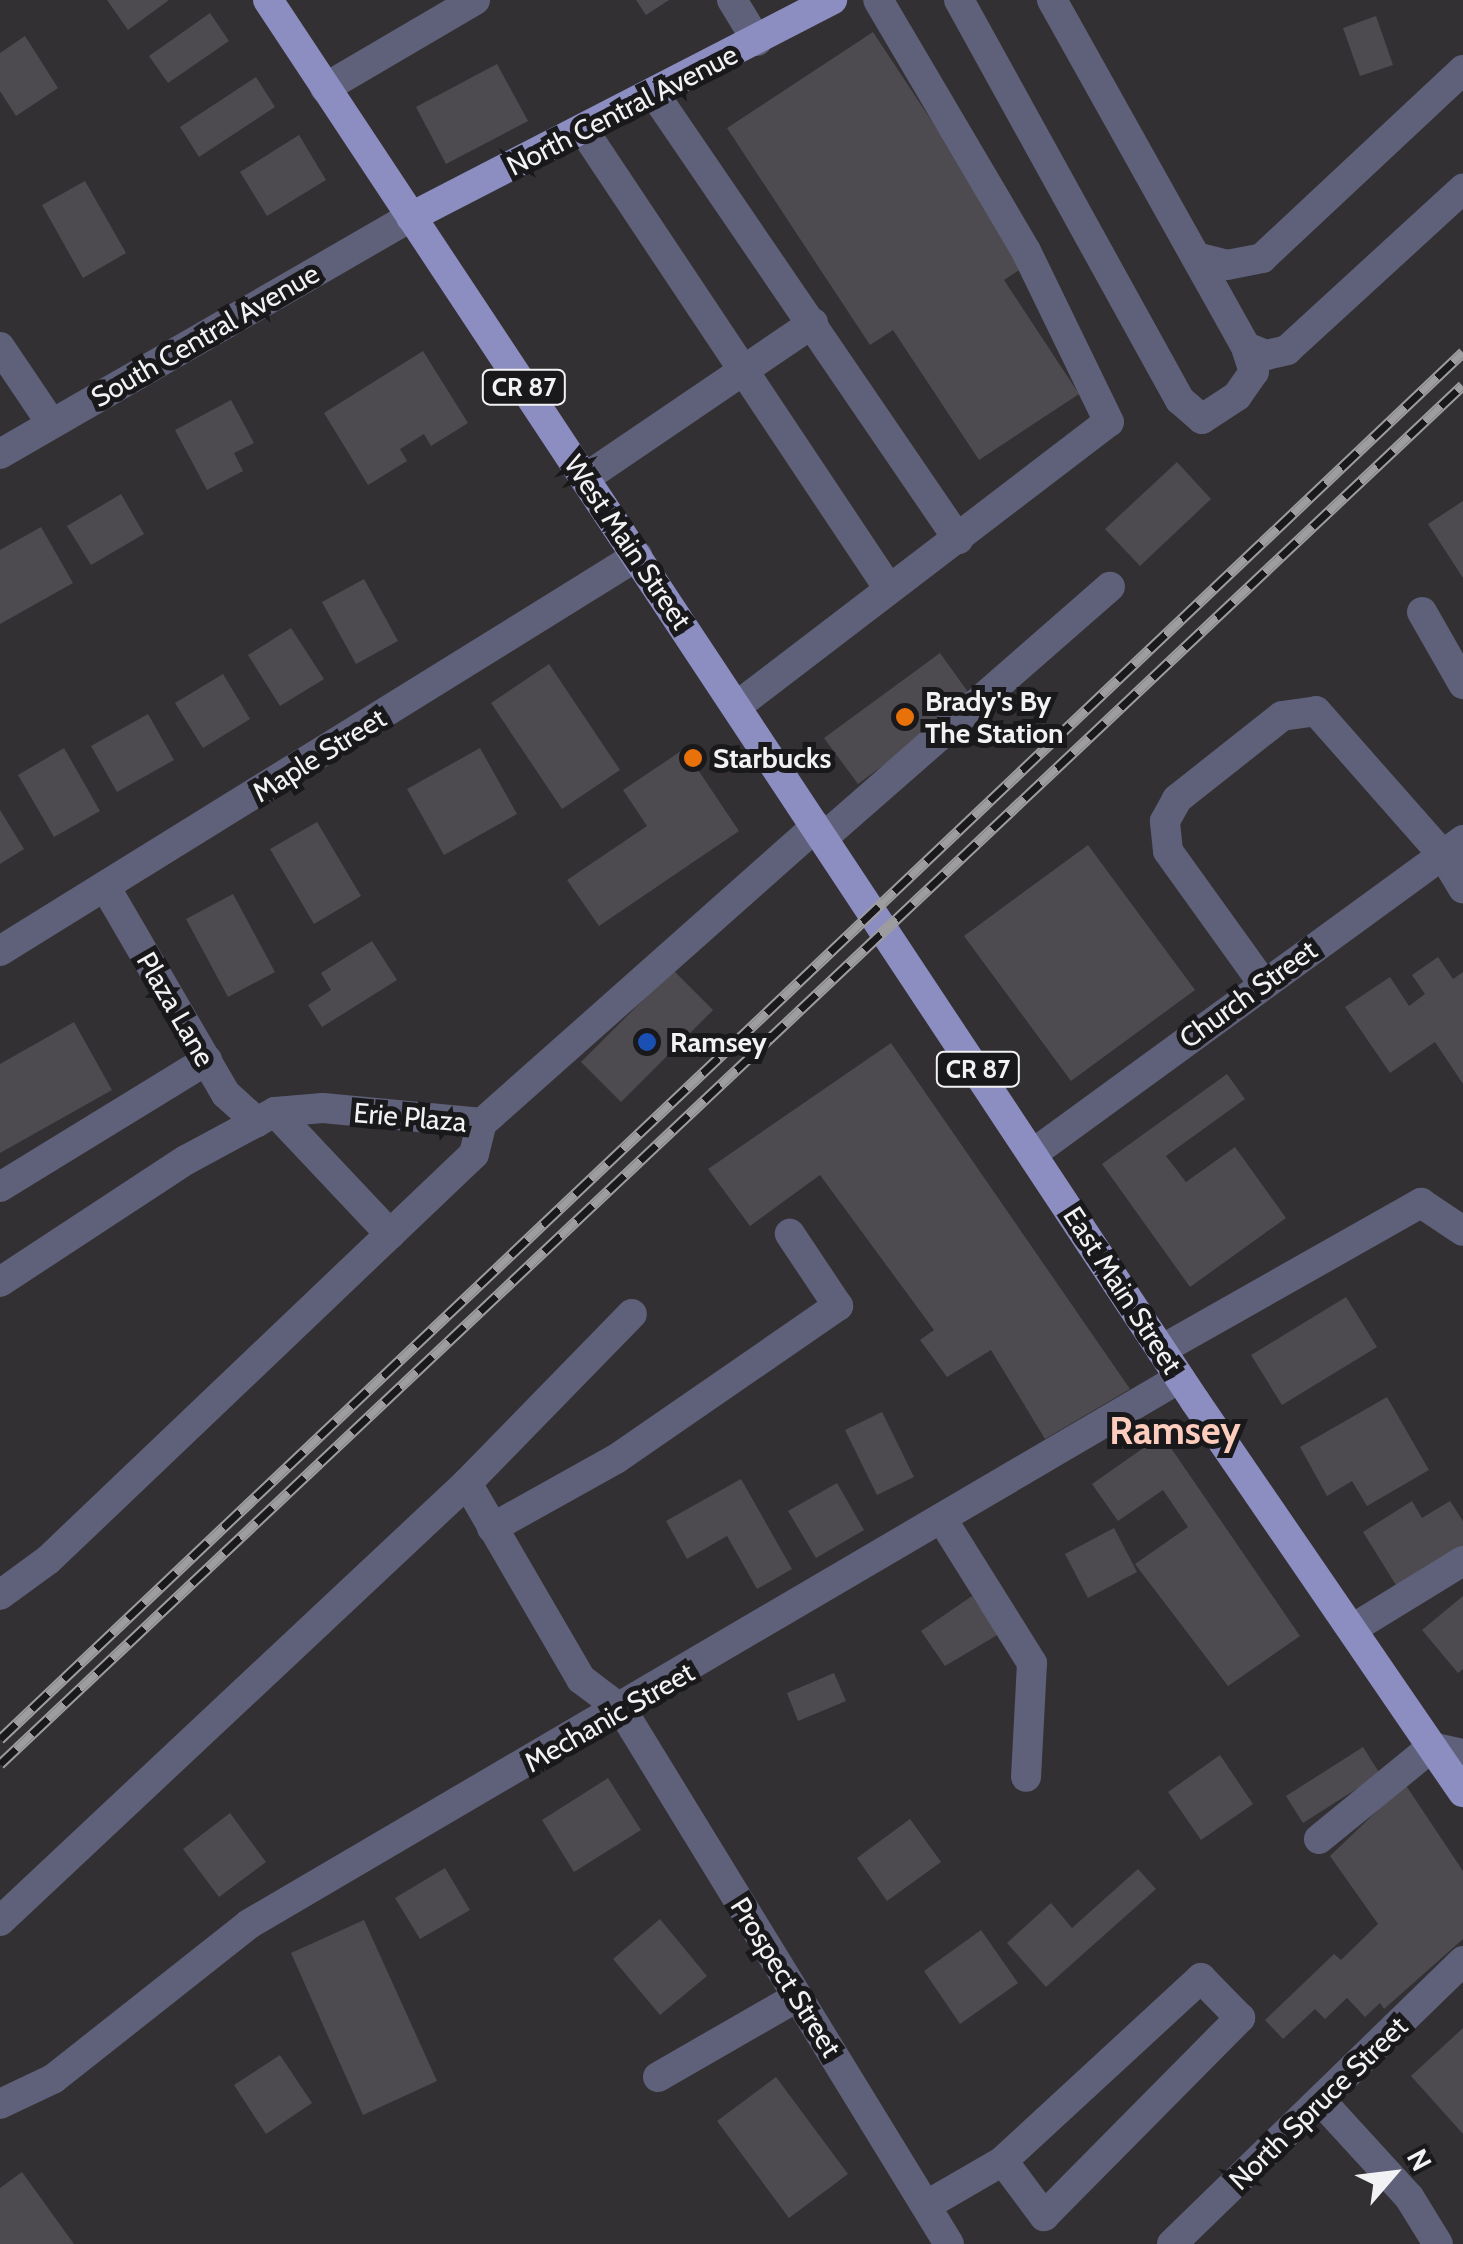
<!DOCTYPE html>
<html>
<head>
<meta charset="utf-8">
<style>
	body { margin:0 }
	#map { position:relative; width:1463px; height:2244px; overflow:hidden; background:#323033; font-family:Cabin,sans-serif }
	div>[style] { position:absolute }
	.building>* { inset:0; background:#4d4b4f }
	.minor>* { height:30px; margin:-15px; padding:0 15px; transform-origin:15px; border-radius:15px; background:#5f6079 }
	.major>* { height:30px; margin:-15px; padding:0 15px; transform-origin:15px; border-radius:15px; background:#8c8dc0 }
	.rail>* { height:11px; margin-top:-5.5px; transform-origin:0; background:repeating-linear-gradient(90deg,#19181a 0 22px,#9d9c9e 0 44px); box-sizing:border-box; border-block:2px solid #9d9c9e }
	.dots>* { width:28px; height:28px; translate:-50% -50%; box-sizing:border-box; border:5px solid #19181a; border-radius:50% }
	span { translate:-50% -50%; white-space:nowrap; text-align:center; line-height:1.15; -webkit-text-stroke:10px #19181a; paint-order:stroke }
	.shield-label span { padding:2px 8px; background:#19181a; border:2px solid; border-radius:8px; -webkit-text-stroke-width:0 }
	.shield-label { font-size:25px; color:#f2f1f3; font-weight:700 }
	.street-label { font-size:28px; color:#f2f1f3 }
	.poi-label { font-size:28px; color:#f2f1f3; font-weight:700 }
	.left { translate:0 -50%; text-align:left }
	.district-label { font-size:38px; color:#fdccbc; font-weight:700 }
	.north { position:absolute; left:1343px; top:2124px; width:100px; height:100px; -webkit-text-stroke:8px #19181a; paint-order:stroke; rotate:62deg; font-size:28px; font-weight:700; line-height:40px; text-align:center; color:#f2f1f3 }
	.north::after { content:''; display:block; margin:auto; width:35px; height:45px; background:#f2f1f3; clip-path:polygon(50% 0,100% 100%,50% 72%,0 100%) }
</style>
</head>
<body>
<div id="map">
	<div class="building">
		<div style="clip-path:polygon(107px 0,169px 0,128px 30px)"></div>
		<div style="clip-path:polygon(636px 0,669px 0,646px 15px)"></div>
		<div style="clip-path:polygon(210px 13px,229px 41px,168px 83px,149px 56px)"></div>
		<div style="clip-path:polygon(1376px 16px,1393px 65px,1360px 76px,1343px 28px)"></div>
		<div style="clip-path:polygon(873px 32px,1027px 265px,1004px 280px,1079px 394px,979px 460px,893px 330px,870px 345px,727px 128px)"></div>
		<div style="clip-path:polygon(25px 36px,58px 88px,16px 116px,0 91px,0 53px)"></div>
		<div style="clip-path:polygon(497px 64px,528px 121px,446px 164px,416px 107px)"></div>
		<div style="clip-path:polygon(256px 77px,275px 107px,199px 157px,180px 127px)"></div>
		<div style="clip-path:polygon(299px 135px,326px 180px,267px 216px,240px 172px)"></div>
		<div style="clip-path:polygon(85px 181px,126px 253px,83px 278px,42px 205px)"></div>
		<div style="clip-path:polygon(423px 351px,468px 423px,431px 446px,424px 434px,400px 449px,407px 461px,368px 485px,324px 413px)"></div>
		<div style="clip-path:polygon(231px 400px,254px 443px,234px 453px,243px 471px,207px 490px,175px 430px)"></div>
		<div style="clip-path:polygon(1177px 462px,1211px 499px,1140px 566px,1105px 529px)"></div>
		<div style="clip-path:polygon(121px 494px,144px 534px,91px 565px,67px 526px)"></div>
		<div style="clip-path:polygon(1463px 501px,1463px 578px,1428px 524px)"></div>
		<div style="clip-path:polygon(41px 527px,73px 583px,0 624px,0 550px)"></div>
		<div style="clip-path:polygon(364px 579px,398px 641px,356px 664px,322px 602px)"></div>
		<div style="clip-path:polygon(291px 628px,324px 679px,280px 706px,248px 655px)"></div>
		<div style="clip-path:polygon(940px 653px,973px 699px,858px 784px,824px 738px)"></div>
		<div style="clip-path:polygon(549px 664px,620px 770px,562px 809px,491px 703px)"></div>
		<div style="clip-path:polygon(223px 674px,250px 719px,203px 748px,175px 703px)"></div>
		<div style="clip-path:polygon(148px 714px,174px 760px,117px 792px,91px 746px)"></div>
		<div style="clip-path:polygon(64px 748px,100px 811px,54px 837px,18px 775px)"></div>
		<div style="clip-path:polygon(480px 748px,517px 814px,444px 855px,407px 789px)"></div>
		<div style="clip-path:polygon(684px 749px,739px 831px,599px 926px,567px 880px,647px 826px,623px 790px)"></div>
		<div style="clip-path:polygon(0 810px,24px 849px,0 864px)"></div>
		<div style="clip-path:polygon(317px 822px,361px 896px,314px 924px,270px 849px)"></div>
		<div style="clip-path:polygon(1088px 845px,1195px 990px,1071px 1081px,964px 936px)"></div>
		<div style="clip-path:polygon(233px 894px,275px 972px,228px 997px,186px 919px)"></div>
		<div style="clip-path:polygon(372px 941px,397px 980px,322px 1027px,308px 1005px,331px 990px,321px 973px)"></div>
		<div style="clip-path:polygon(1438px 957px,1453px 979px,1463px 972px,1463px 1084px,1435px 1042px,1390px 1073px,1345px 1007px,1390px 977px,1409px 1006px,1425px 994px,1412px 975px)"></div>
		<div style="clip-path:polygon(673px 970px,713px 1010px,621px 1102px,581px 1062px)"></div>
		<div style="clip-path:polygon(74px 1022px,112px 1090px,0 1153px,0 1064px)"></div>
		<div style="clip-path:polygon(891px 1043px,1130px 1389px,1045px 1439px,991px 1350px,947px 1377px,920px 1340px,934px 1330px,820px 1175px,750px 1226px,708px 1169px)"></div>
		<div style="clip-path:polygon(1227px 1074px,1245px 1099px,1166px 1156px,1186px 1182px,1235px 1147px,1286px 1218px,1190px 1287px,1102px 1164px)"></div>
		<div style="clip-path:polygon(1346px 1297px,1377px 1347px,1282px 1405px,1251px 1355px)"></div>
		<div style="clip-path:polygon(1387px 1397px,1429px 1470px,1367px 1506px,1352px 1481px,1327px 1496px,1300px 1447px)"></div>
		<div style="clip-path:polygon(882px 1412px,914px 1477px,877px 1495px,845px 1430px)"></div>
		<div style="clip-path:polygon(1162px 1435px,1300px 1636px,1228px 1686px,1135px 1564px,1188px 1527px,1163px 1490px,1118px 1521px,1092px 1484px)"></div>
		<div style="clip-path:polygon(741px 1479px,792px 1569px,757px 1589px,727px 1536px,687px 1559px,666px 1521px)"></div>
		<div style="clip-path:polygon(837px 1483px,864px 1530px,816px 1558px,788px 1511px)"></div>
		<div style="clip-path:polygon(1412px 1501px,1422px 1518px,1450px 1501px,1463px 1521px,1463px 1550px,1399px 1590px,1363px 1532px)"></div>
		<div style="clip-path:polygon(1114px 1528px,1137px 1572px,1088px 1598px,1065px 1554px)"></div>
		<div style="clip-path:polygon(972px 1596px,999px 1634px,945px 1666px,921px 1631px)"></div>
		<div style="clip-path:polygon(1463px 1596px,1463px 1669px,1458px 1673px,1422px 1630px)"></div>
		<div style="clip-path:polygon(834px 1673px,846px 1701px,798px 1721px,787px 1693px)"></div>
		<div style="clip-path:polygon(1363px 1747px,1380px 1774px,1303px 1823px,1286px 1796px)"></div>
		<div style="clip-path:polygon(1220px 1755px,1253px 1804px,1201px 1840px,1168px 1792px)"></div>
		<div style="clip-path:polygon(608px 1778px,641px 1830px,574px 1872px,542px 1820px)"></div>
		<div style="clip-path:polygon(1405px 1784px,1463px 1871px,1463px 1939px,1384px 2009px,1380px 2003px,1365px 2017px,1347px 1998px,1325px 2019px,1315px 2009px,1283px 2039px,1265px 2020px,1334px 1954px,1341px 1960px,1378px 1924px,1330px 1856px)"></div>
		<div style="clip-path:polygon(230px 1813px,266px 1862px,219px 1897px,183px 1849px)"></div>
		<div style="clip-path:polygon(910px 1819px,941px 1862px,887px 1901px,857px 1858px)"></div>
		<div style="clip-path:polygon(445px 1868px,470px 1910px,420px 1939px,395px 1898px)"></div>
		<div style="clip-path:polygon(1138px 1869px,1156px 1889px,1046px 1987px,1007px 1943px,1051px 1903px,1072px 1928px)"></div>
		<div style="clip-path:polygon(660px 1919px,707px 1976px,660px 2015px,613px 1959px)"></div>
		<div style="clip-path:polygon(364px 1920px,437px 2081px,363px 2115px,291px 1953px)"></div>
		<div style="clip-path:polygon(981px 1930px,1018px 1983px,960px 2024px,924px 1971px)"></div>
		<div style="clip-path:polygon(1463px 2028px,1463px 2134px,1411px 2076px)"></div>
		<div style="clip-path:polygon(280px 2055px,312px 2103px,266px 2134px,234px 2085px)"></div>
		<div style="clip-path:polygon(776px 2077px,848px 2174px,789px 2218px,717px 2121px)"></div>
		<div style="clip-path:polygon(22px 2172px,74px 2244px,0 2244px,0 2188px)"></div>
	</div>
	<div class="minor">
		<div style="left:732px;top:0;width:48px;rotate:58.6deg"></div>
		<div style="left:959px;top:0;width:457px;rotate:61.1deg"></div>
		<div style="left:1180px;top:400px;width:29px;rotate:41deg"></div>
		<div style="left:1202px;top:419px;width:42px;rotate:-33.3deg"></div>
		<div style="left:1237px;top:396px;width:29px;rotate:-55deg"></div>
		<div style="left:1254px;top:372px;width:26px;rotate:-108deg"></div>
		<div style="left:1246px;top:347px;width:398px;rotate:-119.2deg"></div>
		<div style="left:325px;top:88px;width:174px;rotate:-30.4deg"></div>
		<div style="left:655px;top:95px;width:538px;rotate:55.69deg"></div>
		<div style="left:584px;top:131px;width:547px;rotate:56.34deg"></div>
		<div style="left:1196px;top:257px;width:32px;rotate:14deg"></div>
		<div style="left:1227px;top:265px;width:36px;rotate:-11deg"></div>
		<div style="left:1262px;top:258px;width:275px;rotate:-43.1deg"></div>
		<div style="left:0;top:347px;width:92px;rotate:56.1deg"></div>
		<div style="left:1246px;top:347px;width:22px;rotate:22deg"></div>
		<div style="left:1266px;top:355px;width:22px;rotate:-13deg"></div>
		<div style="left:1287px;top:350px;width:239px;rotate:-42.5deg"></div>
		<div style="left:0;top:454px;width:474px;rotate:-30deg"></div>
		<div style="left:585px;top:478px;width:276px;rotate:-34.2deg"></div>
		<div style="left:1422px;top:612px;width:83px;rotate:60.3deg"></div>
		<div style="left:737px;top:706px;width:468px;rotate:-37.4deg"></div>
		<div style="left:1109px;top:422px;width:190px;rotate:-115.9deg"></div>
		<div style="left:1026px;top:251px;width:291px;rotate:-120.5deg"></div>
		<div style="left:824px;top:837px;width:380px;rotate:-41.2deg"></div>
		<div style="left:106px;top:888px;width:238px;rotate:59.8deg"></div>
		<div style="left:226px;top:1094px;width:42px;rotate:42.1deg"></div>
		<div style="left:0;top:951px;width:750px;rotate:-31.8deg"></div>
		<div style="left:1262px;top:982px;width:161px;rotate:-125.7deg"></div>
		<div style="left:1168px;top:851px;width:30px;rotate:-96deg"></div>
		<div style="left:1165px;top:821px;width:25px;rotate:-61deg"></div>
		<div style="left:1177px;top:799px;width:134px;rotate:-38.3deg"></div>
		<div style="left:1282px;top:716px;width:34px;rotate:-8deg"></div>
		<div style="left:1316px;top:711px;width:192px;rotate:48.6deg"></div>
		<div style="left:1443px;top:855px;width:39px;rotate:59deg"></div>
		<div style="left:275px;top:1112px;width:168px;rotate:46.7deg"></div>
		<div style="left:1035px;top:1152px;width:530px;rotate:-36.09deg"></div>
		<div style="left:0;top:1187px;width:243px;rotate:-31.5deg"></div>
		<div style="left:0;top:1282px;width:222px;rotate:-33.3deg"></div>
		<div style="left:186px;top:1160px;width:101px;rotate:-28.3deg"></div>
		<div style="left:275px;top:1112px;width:48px;rotate:-4.8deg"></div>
		<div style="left:323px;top:1108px;width:160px;rotate:5.4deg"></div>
		<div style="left:482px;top:1123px;width:447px;rotate:-41.6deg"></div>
		<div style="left:1161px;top:1350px;width:299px;rotate:-29.5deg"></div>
		<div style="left:1421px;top:1203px;width:50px;rotate:33.7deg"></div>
		<div style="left:467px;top:1483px;width:227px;rotate:59.8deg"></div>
		<div style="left:581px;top:1679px;width:51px;rotate:37.1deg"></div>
		<div style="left:622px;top:1710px;width:626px;rotate:58.52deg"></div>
		<div style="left:942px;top:1519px;width:170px;rotate:58deg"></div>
		<div style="left:1032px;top:1663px;width:114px;rotate:93deg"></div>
		<div style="left:492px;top:1528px;width:142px;rotate:-29.1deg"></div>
		<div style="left:616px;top:1459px;width:270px;rotate:-34.6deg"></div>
		<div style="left:838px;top:1306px;width:87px;rotate:-123.7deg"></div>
		<div style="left:0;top:1595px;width:59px;rotate:-36.1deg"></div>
		<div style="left:48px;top:1560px;width:588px;rotate:-43.62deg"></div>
		<div style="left:474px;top:1154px;width:32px;rotate:-76deg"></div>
		<div style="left:1352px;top:1629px;width:130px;rotate:-31.5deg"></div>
		<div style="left:1319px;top:1839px;width:146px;rotate:-39.2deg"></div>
		<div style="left:1432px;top:1747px;width:32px;rotate:13deg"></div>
		<div style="left:0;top:1921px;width:640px;rotate:-43.16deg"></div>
		<div style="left:467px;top:1483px;width:236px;rotate:-45.7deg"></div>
		<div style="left:658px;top:2077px;width:160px;rotate:-29.9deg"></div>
		<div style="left:1321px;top:2101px;width:130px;rotate:47.5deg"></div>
		<div style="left:1409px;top:2197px;width:55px;rotate:58.3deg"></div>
		<div style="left:0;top:2104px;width:59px;rotate:-25.3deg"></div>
		<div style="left:53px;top:2079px;width:250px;rotate:-38.3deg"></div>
		<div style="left:249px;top:1924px;width:1079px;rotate:-30.39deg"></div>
		<div style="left:927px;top:2205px;width:88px;rotate:-30.1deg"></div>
		<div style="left:1003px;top:2161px;width:69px;rotate:53.3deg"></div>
		<div style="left:1044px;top:2216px;width:279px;rotate:-45.3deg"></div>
		<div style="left:1240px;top:2018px;width:56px;rotate:-134.3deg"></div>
		<div style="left:1201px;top:1978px;width:270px;rotate:137.3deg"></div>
		<div style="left:1172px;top:2244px;width:406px;rotate:-44.2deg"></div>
	</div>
	<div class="major">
		<div style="left:268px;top:0;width:1680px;rotate:56.51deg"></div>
		<div style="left:1195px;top:1401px;width:474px;rotate:55.6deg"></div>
		<div style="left:411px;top:217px;width:474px;rotate:-27.3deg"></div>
	</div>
	<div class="rail">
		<div style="left:0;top:1739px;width:2016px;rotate:-43.47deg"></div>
		<div style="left:0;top:1764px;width:2010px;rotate:-43.31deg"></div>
	</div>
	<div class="dots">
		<div style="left:905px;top:717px;background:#e8710a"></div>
		<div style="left:693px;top:758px;background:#e8710a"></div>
		<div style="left:647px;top:1042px;background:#1a4fb4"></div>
	</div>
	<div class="shield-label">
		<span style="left:524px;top:387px">CR 87</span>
		<span style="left:978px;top:1069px">CR 87</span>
	</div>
	<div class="street-label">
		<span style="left:622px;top:110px;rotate:-27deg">North Central Avenue</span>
		<span style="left:205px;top:335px;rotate:-30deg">South Central Avenue</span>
		<span style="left:628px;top:542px;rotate:56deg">West Main Street</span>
		<span style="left:319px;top:755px;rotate:-32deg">Maple Street</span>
		<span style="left:1248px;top:994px;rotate:-36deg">Church Street</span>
		<span style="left:176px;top:1009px;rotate:60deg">Plaza Lane</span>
		<span style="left:410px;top:1117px;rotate:5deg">Erie Plaza</span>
		<span style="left:1123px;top:1290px;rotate:57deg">East Main Street</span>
		<span style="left:609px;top:1717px;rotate:-30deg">Mechanic Street</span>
		<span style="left:786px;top:1977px;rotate:58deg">Prospect Street</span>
		<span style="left:1318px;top:2103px;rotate:-44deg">North Spruce Street</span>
	</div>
	<div class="poi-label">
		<span class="left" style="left:925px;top:717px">Brady's By<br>The Station</span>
		<span class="left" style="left:713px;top:758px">Starbucks</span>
		<span class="left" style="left:670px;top:1042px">Ramsey</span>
	</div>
	<div class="district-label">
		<span style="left:1175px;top:1431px">Ramsey</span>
	</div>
	<div class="north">N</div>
</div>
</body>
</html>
